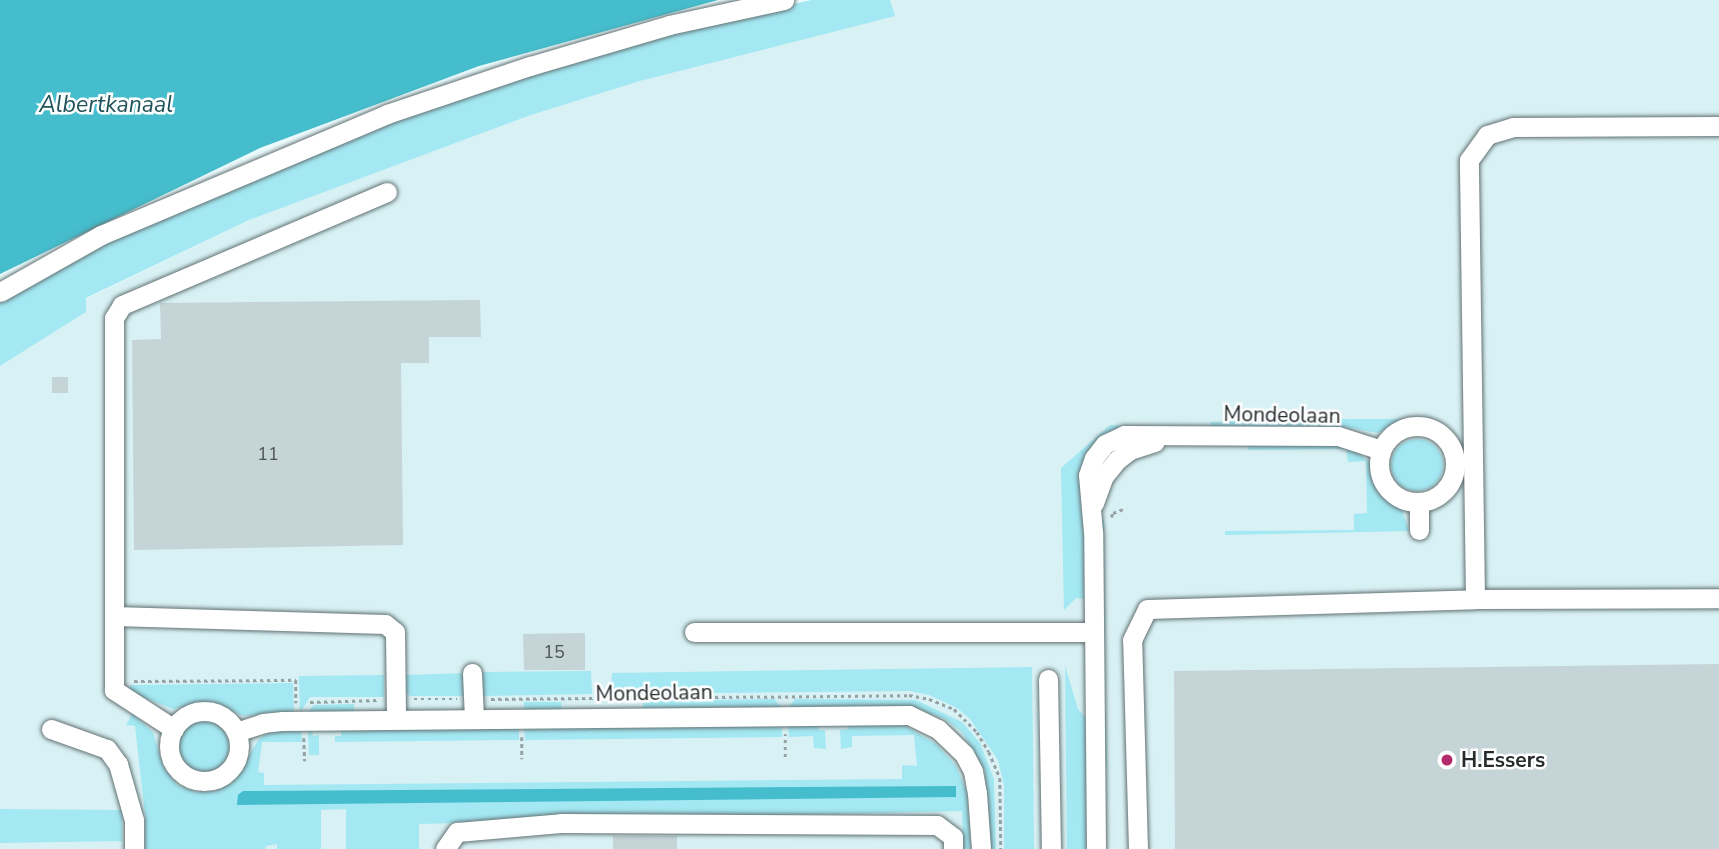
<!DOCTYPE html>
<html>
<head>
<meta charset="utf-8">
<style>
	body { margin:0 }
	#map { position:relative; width:1719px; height:849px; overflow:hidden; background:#ecfcfe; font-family:"Nunito Sans",sans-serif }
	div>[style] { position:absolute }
	.built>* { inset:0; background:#d8f1f4 }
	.green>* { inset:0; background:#a3e8f2 }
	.round { border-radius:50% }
	.water>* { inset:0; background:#45bdcc }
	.building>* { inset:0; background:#c5d4d7 }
	.path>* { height:2.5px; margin-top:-1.25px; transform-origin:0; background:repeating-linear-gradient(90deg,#96a1a3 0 3.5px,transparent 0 7px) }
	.roads { filter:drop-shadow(0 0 2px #637173) drop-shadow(0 0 2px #637173) }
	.minor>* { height:19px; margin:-9.5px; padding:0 9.5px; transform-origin:9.5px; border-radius:9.5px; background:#fff }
	.minor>.ring { margin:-9.5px; padding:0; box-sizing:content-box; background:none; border:19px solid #fff; border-radius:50% }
	.dots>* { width:19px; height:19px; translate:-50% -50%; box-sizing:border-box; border:4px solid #fff; border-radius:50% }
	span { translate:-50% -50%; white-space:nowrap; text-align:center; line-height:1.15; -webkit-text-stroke:5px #fff; paint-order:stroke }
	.number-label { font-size:18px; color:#4d5456 }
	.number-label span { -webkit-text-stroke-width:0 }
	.street-label { font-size:21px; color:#252a2b }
	.poi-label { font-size:21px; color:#252a2b; font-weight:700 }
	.left { translate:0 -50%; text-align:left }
	.water-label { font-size:23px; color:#1f5259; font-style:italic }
</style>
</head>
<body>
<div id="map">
	<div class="built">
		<div style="clip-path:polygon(890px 0,1719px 0,1719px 849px,0 849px,0 366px,86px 312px,86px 299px,249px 220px,531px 115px,640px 81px,894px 15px)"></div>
	</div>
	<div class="green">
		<div style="clip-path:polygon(811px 0,890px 0,895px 16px,640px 81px,531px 115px,249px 220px,86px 298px,86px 312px,0 366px,0 297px,108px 240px,342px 137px,619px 46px)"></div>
		<div style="clip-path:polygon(1288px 419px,1409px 419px,1378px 433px,1345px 427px,1211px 428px,1210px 422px)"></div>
		<div style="clip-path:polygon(1110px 425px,1119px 425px,1118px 431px,1106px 435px,1084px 599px,1076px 598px,1064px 610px,1061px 468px)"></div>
		<div class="round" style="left:1391px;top:439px;width:52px;height:52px"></div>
		<div style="clip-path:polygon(1339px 444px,1352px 448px,1370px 463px,1378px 487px,1402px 510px,1409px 531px,1225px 535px,1225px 531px,1354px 530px,1354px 514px,1367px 513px,1366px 461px,1348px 462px,1346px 449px,1248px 450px,1248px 445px)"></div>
		<div style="clip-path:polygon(1102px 520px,1104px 520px,1105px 643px,1103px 643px)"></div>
		<div style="clip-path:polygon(1103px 647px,1107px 766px,1105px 766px)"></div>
		<div style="clip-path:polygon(1065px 666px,1078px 709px,1086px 718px,1087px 849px,1067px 849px)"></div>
		<div style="clip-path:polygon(1032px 667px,1034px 849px,1004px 849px,1004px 785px,998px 760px,970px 719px,957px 708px,929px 695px,910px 691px,617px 694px,611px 687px,612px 673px)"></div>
		<div style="clip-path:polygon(591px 671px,592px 694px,480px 696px,479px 672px)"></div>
		<div style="clip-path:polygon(467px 673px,467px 696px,410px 696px,405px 692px,405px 675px)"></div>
		<div style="clip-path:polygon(384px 675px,384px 697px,310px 697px,300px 713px,299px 676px)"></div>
		<div style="clip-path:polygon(293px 683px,294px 713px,244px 716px,209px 702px,173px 709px,130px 692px,130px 685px)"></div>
		<div style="clip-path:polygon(774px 699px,781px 707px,643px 708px,643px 701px)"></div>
		<div style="clip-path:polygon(795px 699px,916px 700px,962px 722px,980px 743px,994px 779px,996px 849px,989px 849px,985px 771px,962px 732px,945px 719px,912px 707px,789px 707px)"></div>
		<div style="clip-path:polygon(524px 702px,561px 702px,562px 710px,524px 710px)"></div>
		<div style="clip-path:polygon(354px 704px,354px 712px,308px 712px,314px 705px)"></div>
		<div style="clip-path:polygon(132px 714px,153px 732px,163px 766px,177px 785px,197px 792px,216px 791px,232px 783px,259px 739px,269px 732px,282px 730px,301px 730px,302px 742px,262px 742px,258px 772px,264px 773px,264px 785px,902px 779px,902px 765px,917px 766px,914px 735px,852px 736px,852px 747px,841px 749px,840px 730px,848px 729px,848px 723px,905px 726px,936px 744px,956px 766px,967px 792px,971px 849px,963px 849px,962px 811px,419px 824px,419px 849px,346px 849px,346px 809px,321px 810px,321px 849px,277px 849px,277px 844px,266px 846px,265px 849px,145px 849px,145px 814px,135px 726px,126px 725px)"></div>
		<div class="round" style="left:177px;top:721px;width:52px;height:52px"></div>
		<div style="clip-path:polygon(782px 724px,782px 737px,525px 740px,524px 727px)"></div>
		<div style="clip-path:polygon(788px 724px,818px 724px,819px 730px,825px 730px,826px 749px,814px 748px,813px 736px,789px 737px)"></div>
		<div style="clip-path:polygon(519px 727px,519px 740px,335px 742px,335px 736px,341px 736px,341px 730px)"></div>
		<div style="clip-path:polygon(312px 730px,313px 736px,319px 735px,319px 755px,309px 755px,308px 731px)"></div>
		<div style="clip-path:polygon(0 809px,122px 810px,122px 841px,0 843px)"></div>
	</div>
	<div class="water">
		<div style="clip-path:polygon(0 0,718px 0,479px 66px,260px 148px,0 274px)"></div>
		<div style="clip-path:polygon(956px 786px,956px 797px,237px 805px,238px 795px,243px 791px)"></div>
	</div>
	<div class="building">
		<div style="clip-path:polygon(480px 300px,481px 337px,429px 337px,429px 363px,401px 363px,403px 545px,134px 550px,132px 340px,161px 339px,160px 303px)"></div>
		<div style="clip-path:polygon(52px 377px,68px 377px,68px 393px,52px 393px)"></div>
		<div style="clip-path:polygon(585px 633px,585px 670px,524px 670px,523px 634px)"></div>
		<div style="clip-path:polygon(1719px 664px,1719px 849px,1175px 849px,1174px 671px)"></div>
		<div style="clip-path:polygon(613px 836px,677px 836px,677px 849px,613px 849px)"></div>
	</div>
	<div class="path">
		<div style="left:1111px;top:517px;width:4px;rotate:-63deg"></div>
		<div style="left:1113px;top:513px;width:14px;rotate:-21deg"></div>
		<div style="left:134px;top:681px;width:162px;rotate:-0.4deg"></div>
		<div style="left:296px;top:680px;width:23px;rotate:90deg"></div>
		<div style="left:414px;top:699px;width:43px"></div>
		<div style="left:491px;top:699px;width:418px;rotate:-0.5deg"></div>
		<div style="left:909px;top:695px;width:20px;rotate:11deg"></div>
		<div style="left:929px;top:699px;width:27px;rotate:22deg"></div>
		<div style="left:954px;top:709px;width:33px;rotate:45deg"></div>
		<div style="left:977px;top:732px;width:23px;rotate:59deg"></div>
		<div style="left:989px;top:752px;width:28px;rotate:67deg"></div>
		<div style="left:1000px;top:778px;width:71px;rotate:89.2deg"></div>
		<div style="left:310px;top:702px;width:70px;rotate:-1.6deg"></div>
		<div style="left:522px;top:737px;width:22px;rotate:90deg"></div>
		<div style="left:304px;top:738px;width:23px;rotate:88deg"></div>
		<div style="left:785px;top:757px;width:23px;rotate:-90deg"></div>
	</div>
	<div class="roads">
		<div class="minor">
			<div style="left:0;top:292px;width:116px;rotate:-29.4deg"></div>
			<div style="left:101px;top:235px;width:311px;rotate:-22.9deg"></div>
			<div style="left:387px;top:114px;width:151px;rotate:-18.6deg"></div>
			<div style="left:530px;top:66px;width:145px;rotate:-16.4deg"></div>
			<div style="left:669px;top:25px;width:118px;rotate:-12.3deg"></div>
			<div class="ring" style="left:1379px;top:426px;width:57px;height:57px"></div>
			<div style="left:1094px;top:503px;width:29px;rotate:-70deg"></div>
			<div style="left:1104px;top:476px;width:21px;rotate:-51deg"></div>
			<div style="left:1117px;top:460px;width:16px;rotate:-38deg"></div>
			<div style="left:1130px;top:450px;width:26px;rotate:-18deg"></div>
			<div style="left:1419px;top:530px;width:28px;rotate:-90deg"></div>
			<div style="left:1475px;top:599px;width:439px;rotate:-90.8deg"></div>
			<div style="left:1469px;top:160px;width:31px;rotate:-54deg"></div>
			<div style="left:1487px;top:135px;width:27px;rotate:-17deg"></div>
			<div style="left:1513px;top:127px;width:206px;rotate:-0.3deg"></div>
			<div style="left:114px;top:616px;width:298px;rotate:-90deg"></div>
			<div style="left:114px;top:318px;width:15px;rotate:-58deg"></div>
			<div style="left:122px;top:305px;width:288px;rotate:-23.1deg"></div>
			<div style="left:694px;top:632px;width:400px"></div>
			<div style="left:472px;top:673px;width:45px;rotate:87.5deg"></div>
			<div style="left:1048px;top:679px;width:170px;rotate:89deg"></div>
			<div class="ring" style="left:169px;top:711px;width:51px;height:51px"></div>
			<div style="left:51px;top:729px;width:59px;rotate:19.7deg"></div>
			<div style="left:107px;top:749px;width:19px;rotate:54deg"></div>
			<div style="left:118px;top:764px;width:58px;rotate:74.1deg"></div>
			<div style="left:134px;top:820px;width:29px;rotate:90deg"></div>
			<div style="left:174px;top:729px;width:72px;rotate:-147deg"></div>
			<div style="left:114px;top:690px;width:74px;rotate:-90deg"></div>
			<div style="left:114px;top:616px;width:271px;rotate:1.7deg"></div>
			<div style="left:385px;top:624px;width:13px;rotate:39deg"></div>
			<div style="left:395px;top:632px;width:87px;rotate:89.3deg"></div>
			<div style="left:236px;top:732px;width:28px;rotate:-18deg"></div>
			<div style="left:263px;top:723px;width:20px;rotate:-6deg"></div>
			<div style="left:283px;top:721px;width:626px;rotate:-0.55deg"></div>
			<div style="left:909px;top:715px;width:32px;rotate:26deg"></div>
			<div style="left:938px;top:729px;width:36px;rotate:44deg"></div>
			<div style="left:964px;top:754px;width:19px;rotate:62deg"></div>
			<div style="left:973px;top:771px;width:22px;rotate:80deg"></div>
			<div style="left:977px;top:793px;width:56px;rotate:85.9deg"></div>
			<div style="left:445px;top:849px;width:21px;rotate:-55deg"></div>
			<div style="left:457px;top:832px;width:104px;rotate:-4.9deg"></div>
			<div style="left:561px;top:823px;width:376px;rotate:0.3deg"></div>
			<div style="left:937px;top:825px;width:20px;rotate:37deg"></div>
			<div style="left:953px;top:837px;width:12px;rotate:90deg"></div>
			<div style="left:1096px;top:849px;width:317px;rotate:-90.5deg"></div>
			<div style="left:1093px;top:532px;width:57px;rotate:-95deg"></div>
			<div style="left:1088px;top:475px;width:18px;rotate:-71deg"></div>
			<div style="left:1094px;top:458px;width:18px;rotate:-52deg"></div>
			<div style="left:1105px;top:444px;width:21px;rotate:-25deg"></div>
			<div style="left:1124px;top:435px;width:214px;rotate:0.3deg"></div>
			<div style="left:1338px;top:436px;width:45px;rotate:18deg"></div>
			<div style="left:1138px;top:849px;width:209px;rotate:-91.6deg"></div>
			<div style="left:1132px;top:640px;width:34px;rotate:-64deg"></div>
			<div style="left:1147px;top:609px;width:328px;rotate:-1.7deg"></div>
			<div style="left:1475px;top:599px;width:244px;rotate:-0.2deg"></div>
		</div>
	</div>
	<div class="dots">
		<div style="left:1447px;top:760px;background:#b42b6c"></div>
	</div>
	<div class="number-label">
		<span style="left:268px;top:454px">11</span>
		<span style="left:554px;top:652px">15</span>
	</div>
	<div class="street-label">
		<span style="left:1282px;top:415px;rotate:1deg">Mondeolaan</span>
		<span style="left:654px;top:693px;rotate:-1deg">Mondeolaan</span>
	</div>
	<div class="poi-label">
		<span class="left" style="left:1461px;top:760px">H.Essers</span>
	</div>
	<div class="water-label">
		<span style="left:106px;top:105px">Albertkanaal</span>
	</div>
</div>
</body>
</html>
